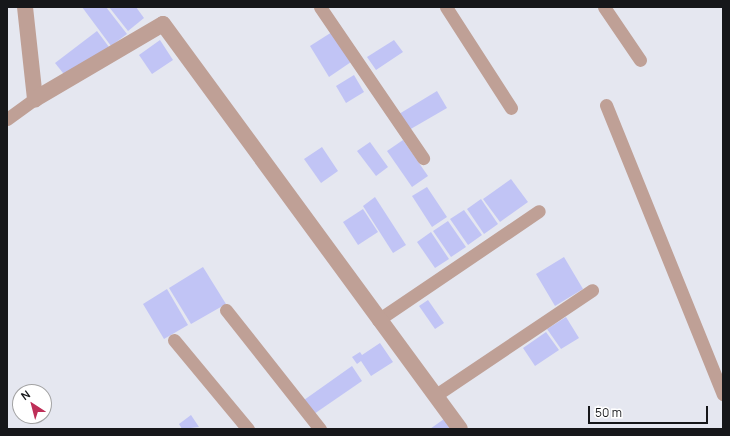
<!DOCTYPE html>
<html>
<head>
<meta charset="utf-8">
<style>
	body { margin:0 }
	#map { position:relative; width:730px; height:436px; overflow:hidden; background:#e5e7f0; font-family:Manrope,sans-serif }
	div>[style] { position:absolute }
	.building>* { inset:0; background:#c1c4f5 }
	.minor>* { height:13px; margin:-6.5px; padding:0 6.5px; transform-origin:6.5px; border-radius:6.5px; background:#bfa096 }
	.tertiary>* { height:16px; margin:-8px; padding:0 8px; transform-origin:8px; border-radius:8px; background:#bfa096 }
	span { translate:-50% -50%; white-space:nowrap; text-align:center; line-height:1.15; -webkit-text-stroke:3px #fff; paint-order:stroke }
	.frame { position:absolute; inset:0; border:8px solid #16171a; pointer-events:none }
	.north { position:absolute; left:12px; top:384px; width:40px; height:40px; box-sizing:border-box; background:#fff; border:1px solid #a2a2a3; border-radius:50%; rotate:324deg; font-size:11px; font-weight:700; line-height:16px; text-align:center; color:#16171a }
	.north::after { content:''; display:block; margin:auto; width:14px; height:18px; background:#be2f58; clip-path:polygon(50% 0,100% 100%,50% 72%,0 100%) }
	.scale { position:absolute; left:588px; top:406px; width:120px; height:18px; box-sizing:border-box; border:2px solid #16171a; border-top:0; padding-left:5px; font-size:12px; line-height:14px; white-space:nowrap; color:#16171a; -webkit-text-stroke:3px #fff; paint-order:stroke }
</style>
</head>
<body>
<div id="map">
	<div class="building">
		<div style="clip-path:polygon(82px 7px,106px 7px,127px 34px,111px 46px)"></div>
		<div style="clip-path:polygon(109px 7px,136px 7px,144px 18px,128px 31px)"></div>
		<div style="clip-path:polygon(97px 31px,109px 47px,67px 78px,55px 63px)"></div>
		<div style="clip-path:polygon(332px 32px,351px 62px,329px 77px,310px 46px)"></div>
		<div style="clip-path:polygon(160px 40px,173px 60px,152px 74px,139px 55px)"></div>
		<div style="clip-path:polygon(394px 40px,403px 52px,376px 70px,367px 57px)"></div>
		<div style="clip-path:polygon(354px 75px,364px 92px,346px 103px,336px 86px)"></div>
		<div style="clip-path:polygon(437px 91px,447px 108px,409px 130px,399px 114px)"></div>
		<div style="clip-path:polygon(403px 140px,428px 176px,412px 187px,387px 151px)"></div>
		<div style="clip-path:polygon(370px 142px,388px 167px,376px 176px,357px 151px)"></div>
		<div style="clip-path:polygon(322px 147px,338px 171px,321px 183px,304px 159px)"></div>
		<div style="clip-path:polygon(511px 179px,528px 202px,500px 222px,483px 199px)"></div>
		<div style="clip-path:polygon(427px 187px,447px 217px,432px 227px,412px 196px)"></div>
		<div style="clip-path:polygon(375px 197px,406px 245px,393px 253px,363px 206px)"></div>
		<div style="clip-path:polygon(481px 199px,498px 224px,484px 234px,467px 209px)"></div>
		<div style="clip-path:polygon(363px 209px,378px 232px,358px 245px,343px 222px)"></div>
		<div style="clip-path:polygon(464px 210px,482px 235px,468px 245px,450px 219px)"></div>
		<div style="clip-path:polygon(448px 221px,466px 247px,451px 257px,433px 231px)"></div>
		<div style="clip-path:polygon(431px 232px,449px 259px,435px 268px,417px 242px)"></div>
		<div style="clip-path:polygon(564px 257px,583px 289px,555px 306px,536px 274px)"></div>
		<div style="clip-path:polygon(203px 267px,226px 304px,191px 324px,169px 288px)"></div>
		<div style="clip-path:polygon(167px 289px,188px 325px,164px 339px,143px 304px)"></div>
		<div style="clip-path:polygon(428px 300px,444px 323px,435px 329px,419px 306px)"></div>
		<div style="clip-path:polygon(566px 317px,579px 338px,561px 349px,547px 329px)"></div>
		<div style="clip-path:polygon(546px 332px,559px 350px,535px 366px,523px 348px)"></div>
		<div style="clip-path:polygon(380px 343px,393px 362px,371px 376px,361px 361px,357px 364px,352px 357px,360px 352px,362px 355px)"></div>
		<div style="clip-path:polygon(352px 366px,362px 381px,314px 414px,304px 400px)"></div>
		<div style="clip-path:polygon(191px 415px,199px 427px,182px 429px,179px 424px)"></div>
		<div style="clip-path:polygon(444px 419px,450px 429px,430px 429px)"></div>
	</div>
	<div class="minor">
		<div style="left:320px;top:7px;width:183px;rotate:55.7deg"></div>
		<div style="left:446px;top:7px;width:120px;rotate:57.2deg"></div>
		<div style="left:604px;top:7px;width:64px;rotate:55.8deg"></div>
		<div style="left:606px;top:105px;width:312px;rotate:68deg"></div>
		<div style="left:7px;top:119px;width:34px;rotate:-36deg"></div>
		<div style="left:226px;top:310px;width:152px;rotate:51.7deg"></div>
		<div style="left:378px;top:320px;width:194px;rotate:-34.1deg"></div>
		<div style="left:174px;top:340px;width:116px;rotate:50.3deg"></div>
		<div style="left:436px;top:395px;width:188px;rotate:-33.9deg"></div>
	</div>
	<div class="tertiary">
		<div style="left:25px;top:7px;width:93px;rotate:83.8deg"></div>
		<div style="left:35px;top:99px;width:148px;rotate:-30.4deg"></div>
		<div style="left:163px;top:24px;width:502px;rotate:53.75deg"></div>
	</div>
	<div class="frame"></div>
	<div class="north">N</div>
	<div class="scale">50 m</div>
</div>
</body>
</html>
